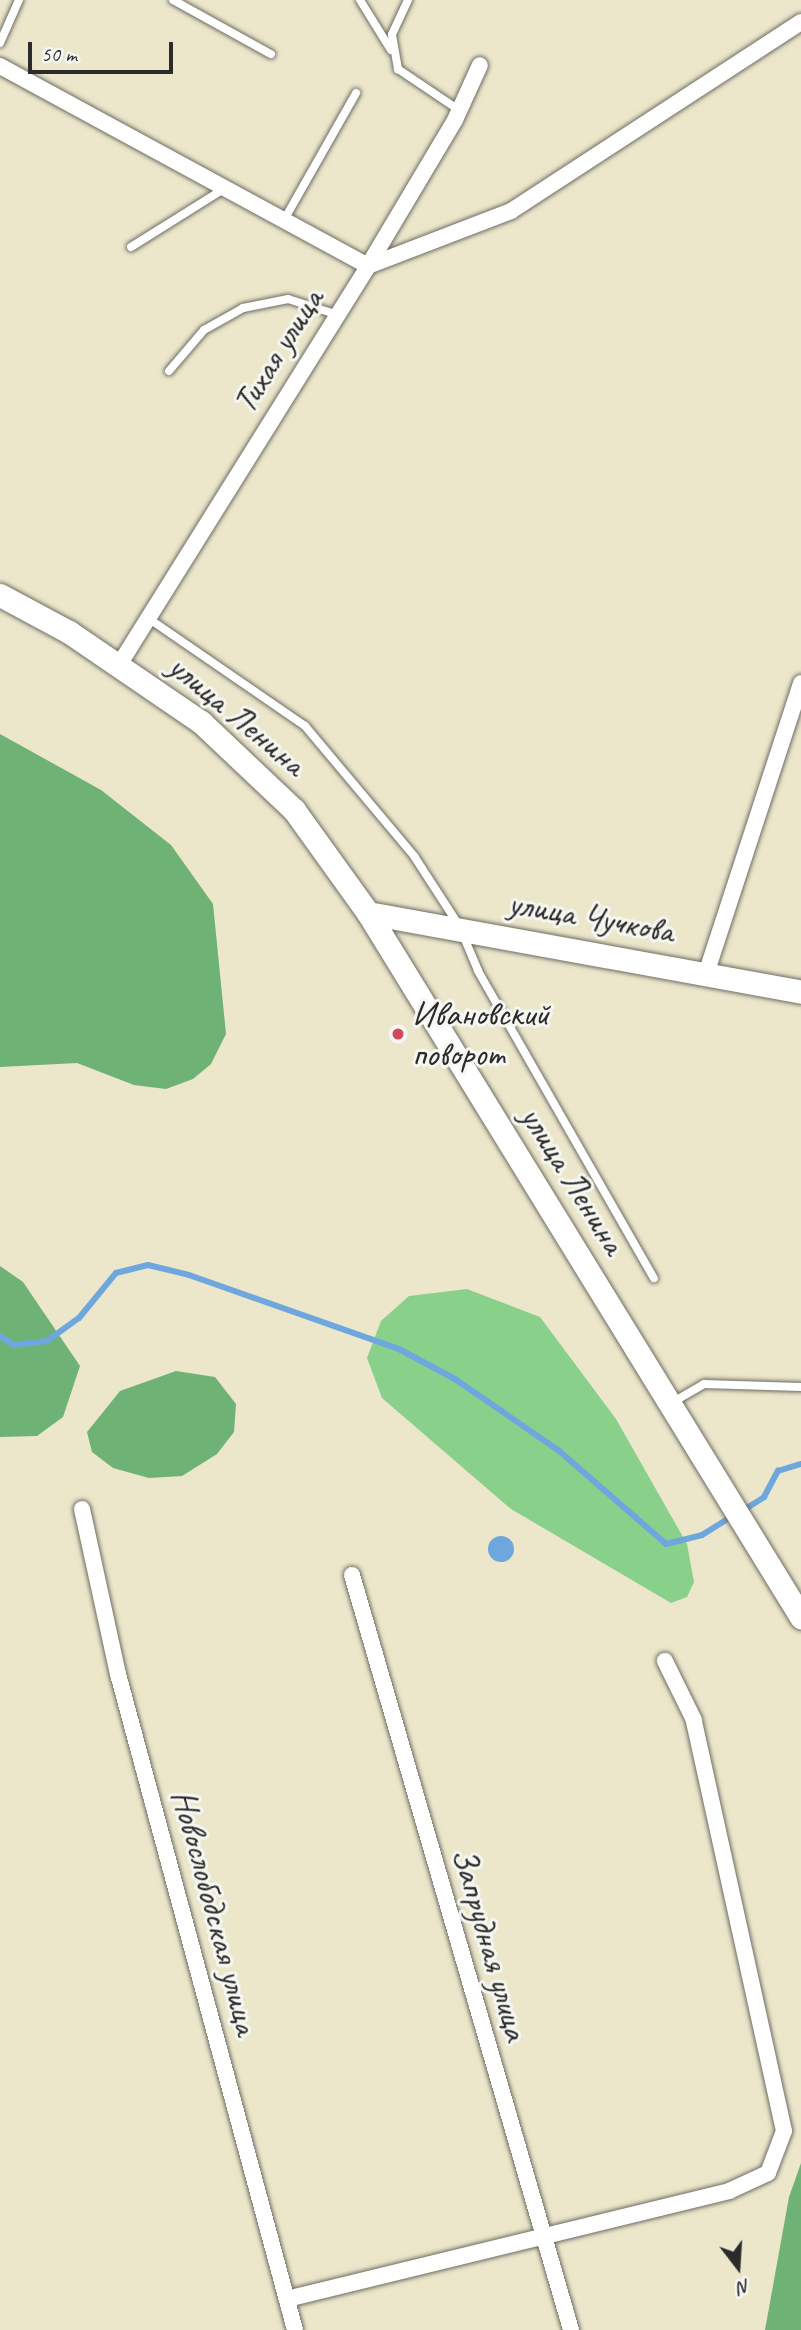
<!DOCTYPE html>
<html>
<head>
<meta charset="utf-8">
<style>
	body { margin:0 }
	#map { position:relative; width:801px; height:2330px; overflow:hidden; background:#ece6cb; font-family:Caveat,sans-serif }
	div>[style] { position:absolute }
	.green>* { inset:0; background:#89d08a }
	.forest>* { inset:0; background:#6eb276 }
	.water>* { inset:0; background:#6ea7dd }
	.round { border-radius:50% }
	.stream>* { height:6px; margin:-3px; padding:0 3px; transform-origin:3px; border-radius:3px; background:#6ea7dd }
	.roads { filter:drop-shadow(0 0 2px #6f6c63) drop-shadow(0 0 2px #6f6c63) }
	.lane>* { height:8px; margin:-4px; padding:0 4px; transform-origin:4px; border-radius:4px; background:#fff }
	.street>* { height:16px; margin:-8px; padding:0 8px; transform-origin:8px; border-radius:8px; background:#fff }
	.secondary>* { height:23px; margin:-11.5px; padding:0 11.5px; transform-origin:11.5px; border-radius:11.5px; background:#fff }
	.dots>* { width:19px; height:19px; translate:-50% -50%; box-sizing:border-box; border:4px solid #f6f6f2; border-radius:50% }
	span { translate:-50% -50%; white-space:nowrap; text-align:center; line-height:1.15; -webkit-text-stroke:6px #f6f6f2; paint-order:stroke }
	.street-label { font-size:35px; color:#2b2b2b }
	.poi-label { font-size:35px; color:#2b2b2b }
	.left { translate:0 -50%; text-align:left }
	.north { position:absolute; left:703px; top:2232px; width:70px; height:70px; -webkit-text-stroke:5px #f6f6f2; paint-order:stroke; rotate:163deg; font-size:19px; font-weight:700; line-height:28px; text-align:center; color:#2b2b2b }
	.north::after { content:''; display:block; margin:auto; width:24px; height:32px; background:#2b2b2b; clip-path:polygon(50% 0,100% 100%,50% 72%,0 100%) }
	.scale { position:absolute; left:28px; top:42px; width:145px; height:32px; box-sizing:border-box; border:4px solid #2b2b2b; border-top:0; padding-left:9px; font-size:21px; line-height:24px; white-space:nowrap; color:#2b2b2b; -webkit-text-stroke:5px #f6f6f2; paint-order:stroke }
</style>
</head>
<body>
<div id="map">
	<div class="green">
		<div style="clip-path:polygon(467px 1289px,540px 1317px,616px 1419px,687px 1544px,694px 1582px,687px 1597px,671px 1603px,511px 1509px,382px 1398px,367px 1358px,381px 1321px,409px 1296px)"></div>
	</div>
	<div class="forest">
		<div style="clip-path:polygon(0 734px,101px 790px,171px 845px,213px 904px,226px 1034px,211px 1064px,193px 1079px,166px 1089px,134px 1085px,77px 1063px,0 1067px)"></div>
		<div style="clip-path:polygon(0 1266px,23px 1282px,80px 1366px,63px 1417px,37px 1436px,0 1437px)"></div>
		<div style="clip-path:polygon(176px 1371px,215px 1377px,236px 1404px,234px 1432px,217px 1454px,182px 1476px,149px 1478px,113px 1468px,92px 1452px,87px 1432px,120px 1391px)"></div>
		<div style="clip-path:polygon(801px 2163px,801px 2330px,765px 2330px,789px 2197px)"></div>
	</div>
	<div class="water">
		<div class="round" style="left:488px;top:1536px;width:26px;height:26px"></div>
	</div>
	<div class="stream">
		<div style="left:0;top:1336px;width:17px;rotate:33deg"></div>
		<div style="left:14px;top:1345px;width:33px;rotate:-7deg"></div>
		<div style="left:47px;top:1341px;width:39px;rotate:-36deg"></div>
		<div style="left:79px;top:1318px;width:58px;rotate:-50.6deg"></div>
		<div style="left:116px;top:1273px;width:33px;rotate:-14deg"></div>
		<div style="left:148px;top:1265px;width:42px;rotate:13.7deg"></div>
		<div style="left:189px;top:1275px;width:223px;rotate:19.4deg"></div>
		<div style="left:399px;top:1349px;width:64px;rotate:28.2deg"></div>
		<div style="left:455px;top:1379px;width:125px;rotate:34.6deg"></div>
		<div style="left:558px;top:1450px;width:143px;rotate:41deg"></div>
		<div style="left:666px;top:1544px;width:37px;rotate:-14deg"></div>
		<div style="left:702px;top:1535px;width:36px;rotate:-32deg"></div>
		<div style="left:742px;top:1511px;width:26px;rotate:-32deg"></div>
		<div style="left:764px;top:1497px;width:30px;rotate:-62deg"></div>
		<div style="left:778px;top:1471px;width:24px;rotate:-17deg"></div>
	</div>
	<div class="roads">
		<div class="lane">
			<div style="left:173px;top:0;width:112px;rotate:28.9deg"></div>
			<div style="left:360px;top:0;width:59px;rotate:58.2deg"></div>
			<div style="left:408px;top:0;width:38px;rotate:115deg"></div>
			<div style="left:392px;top:35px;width:35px;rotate:80deg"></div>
			<div style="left:398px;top:69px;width:73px;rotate:33.9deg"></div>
			<div style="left:0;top:43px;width:47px;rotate:-66.2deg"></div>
			<div style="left:284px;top:220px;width:146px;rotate:-60.4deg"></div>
			<div style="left:131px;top:247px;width:111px;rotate:-32.1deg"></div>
			<div style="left:169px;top:371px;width:54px;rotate:-49.5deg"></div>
			<div style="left:204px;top:330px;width:45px;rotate:-29.4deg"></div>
			<div style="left:243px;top:308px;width:46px;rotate:-11.3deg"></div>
			<div style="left:288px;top:299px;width:52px;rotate:17.7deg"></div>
			<div style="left:148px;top:618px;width:191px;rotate:34.5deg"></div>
			<div style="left:305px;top:726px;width:170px;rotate:50deg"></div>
			<div style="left:414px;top:856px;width:81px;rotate:57.1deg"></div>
			<div style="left:463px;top:935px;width:39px;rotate:67deg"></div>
			<div style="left:478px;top:971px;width:354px;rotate:60.2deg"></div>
			<div style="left:673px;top:1402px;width:36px;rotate:-30deg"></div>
			<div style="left:704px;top:1384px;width:97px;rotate:1.8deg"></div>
		</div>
		<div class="street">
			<div style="left:0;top:66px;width:419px;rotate:28.5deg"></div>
			<div style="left:368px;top:266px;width:153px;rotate:-21deg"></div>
			<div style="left:511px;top:211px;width:346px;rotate:-33.1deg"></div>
			<div style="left:119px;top:665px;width:470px;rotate:-58deg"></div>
			<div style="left:368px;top:266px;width:170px;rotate:-59.2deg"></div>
			<div style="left:455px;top:120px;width:60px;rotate:-65.6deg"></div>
			<div style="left:706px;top:974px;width:306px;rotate:-71.9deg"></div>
			<div style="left:82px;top:1509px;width:169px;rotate:77.7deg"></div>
			<div style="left:118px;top:1674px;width:679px;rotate:74.9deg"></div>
			<div style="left:352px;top:1575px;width:786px;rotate:73.82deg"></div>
			<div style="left:287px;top:2299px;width:455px;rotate:-13.7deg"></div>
			<div style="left:729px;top:2191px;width:43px;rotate:-24.8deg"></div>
			<div style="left:768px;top:2173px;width:45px;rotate:-69.1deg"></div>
			<div style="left:784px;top:2131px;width:421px;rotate:-102.4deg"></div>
			<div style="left:694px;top:1720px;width:66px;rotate:-116.2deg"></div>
		</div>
		<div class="secondary">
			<div style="left:0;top:595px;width:78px;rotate:28.2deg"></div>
			<div style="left:69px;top:632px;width:160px;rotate:34.3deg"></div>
			<div style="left:201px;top:722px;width:128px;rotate:43.4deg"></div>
			<div style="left:294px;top:810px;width:127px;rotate:54.3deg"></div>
			<div style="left:368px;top:913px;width:827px;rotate:58.41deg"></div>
			<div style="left:368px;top:913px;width:440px;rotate:10.3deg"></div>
		</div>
	</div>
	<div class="dots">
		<div style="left:398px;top:1034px;background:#d1495b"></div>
	</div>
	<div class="street-label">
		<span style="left:278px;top:351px;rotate:-58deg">Тихая улица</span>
		<span style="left:237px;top:715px;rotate:40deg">улица Ленина</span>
		<span style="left:591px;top:917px;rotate:10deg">улица Чучкова</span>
		<span style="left:573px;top:1180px;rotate:58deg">улица Ленина</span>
		<span style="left:215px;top:1912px;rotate:75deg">Новослободская улица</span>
		<span style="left:490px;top:1944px;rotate:74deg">Запрудная улица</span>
	</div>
	<div class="poi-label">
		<span class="left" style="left:412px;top:1034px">Ивановский<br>поворот</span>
	</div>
	<div class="north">N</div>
	<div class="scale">50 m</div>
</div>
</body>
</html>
